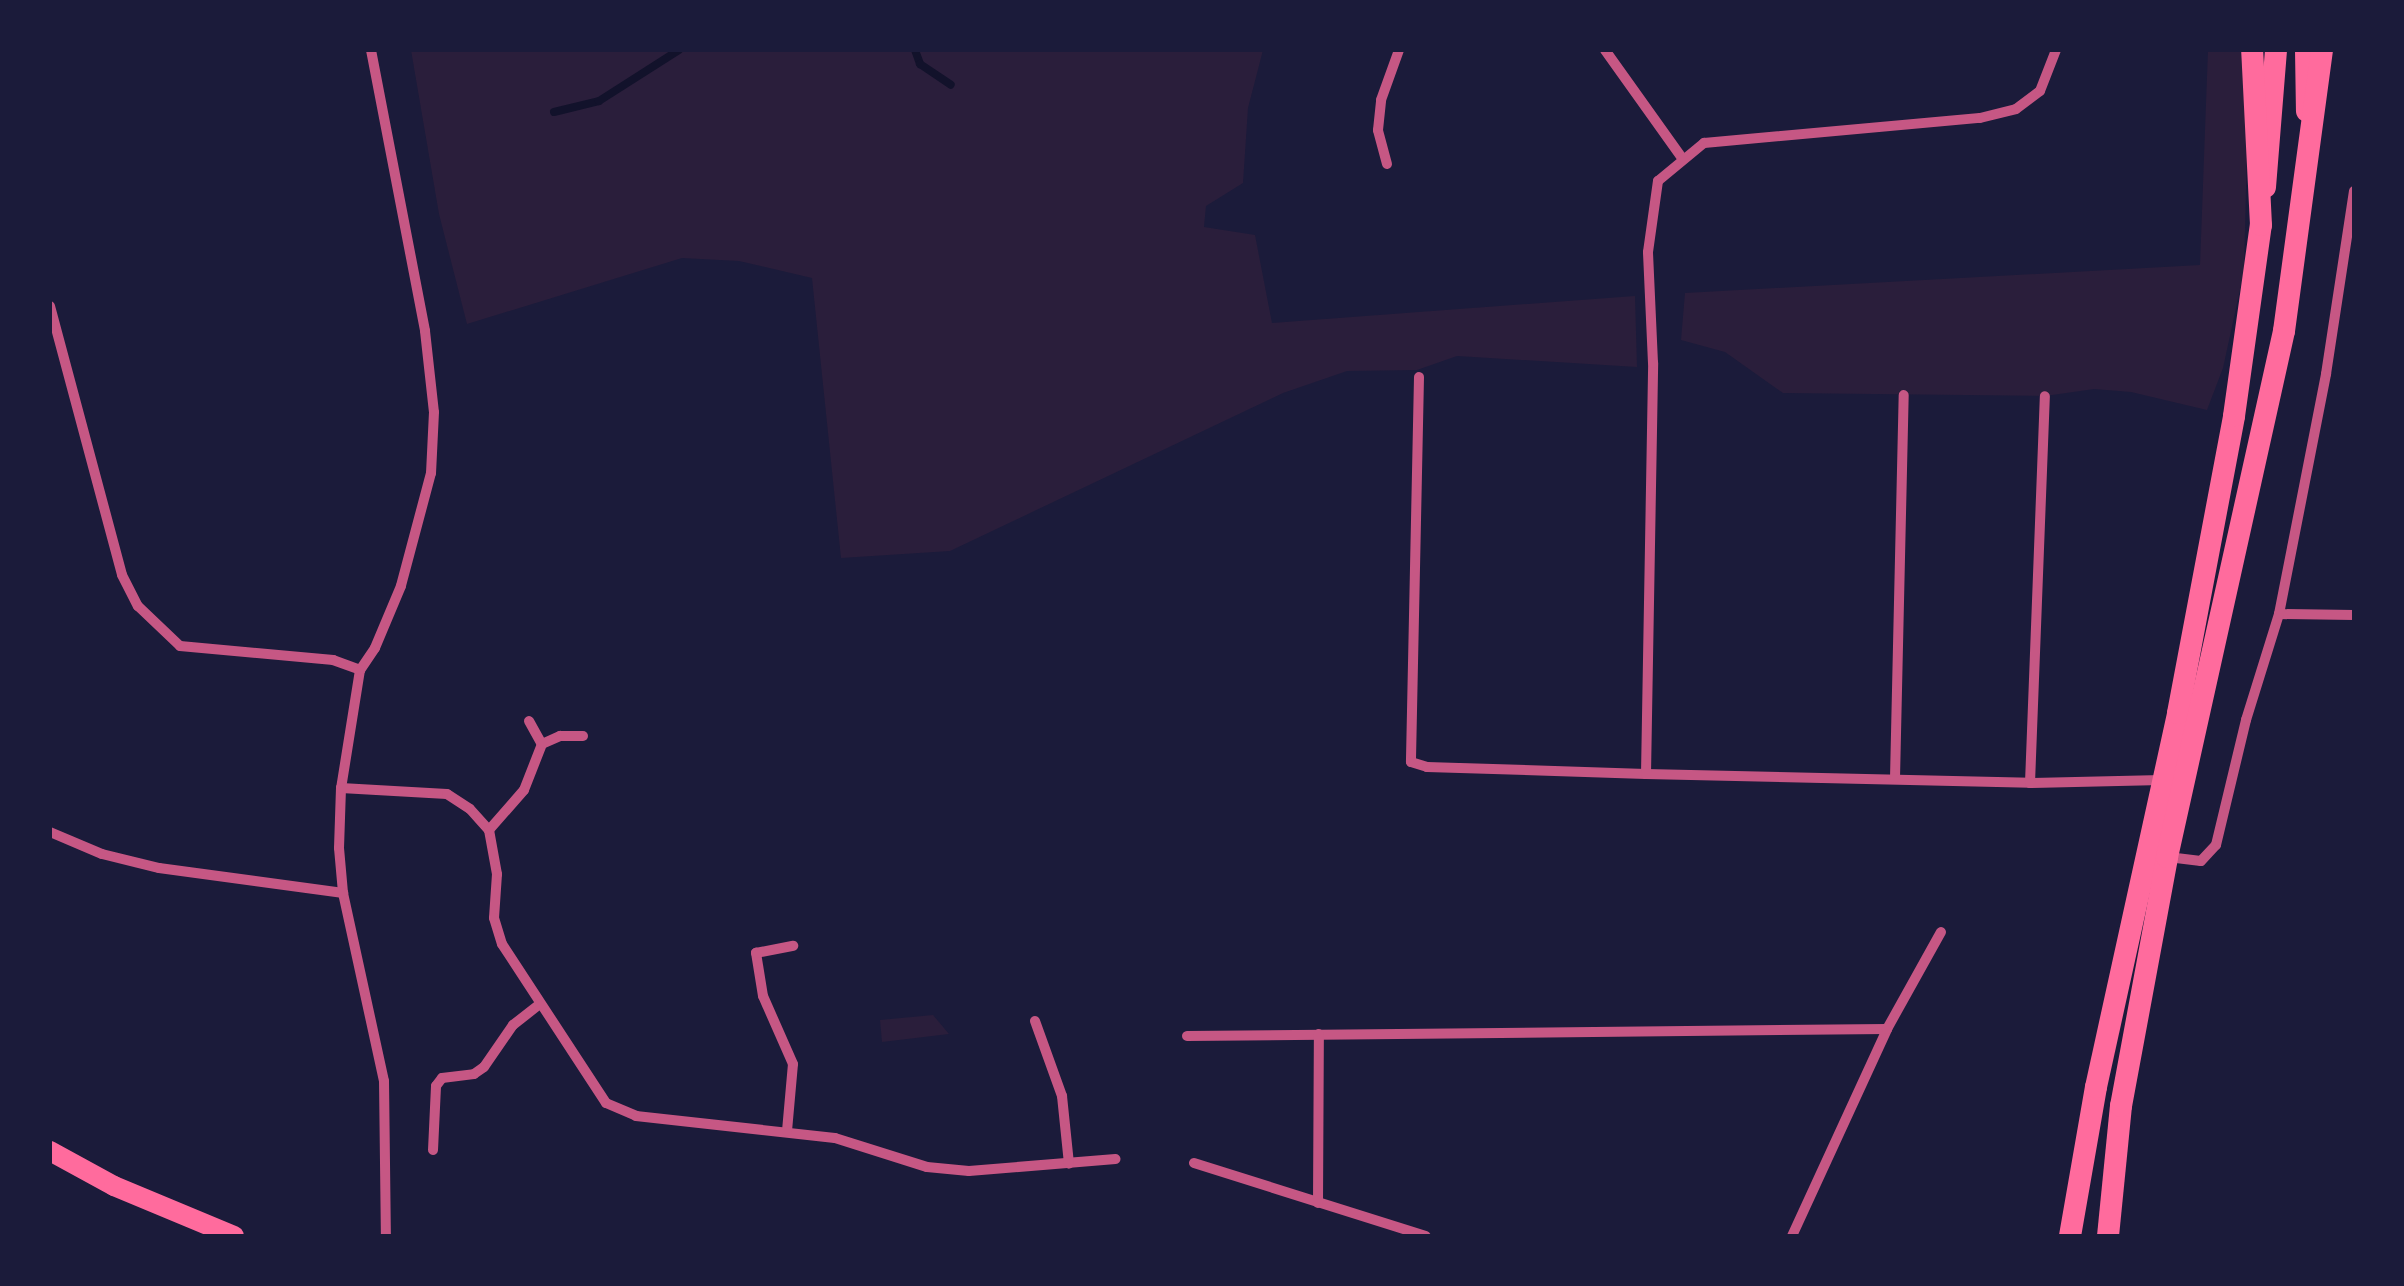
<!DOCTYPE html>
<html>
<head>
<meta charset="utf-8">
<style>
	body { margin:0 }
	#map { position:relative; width:2404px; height:1286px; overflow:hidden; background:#1b1b3a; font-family:Signika,sans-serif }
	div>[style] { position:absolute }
	.green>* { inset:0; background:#2a1e3b }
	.stream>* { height:8px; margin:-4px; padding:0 4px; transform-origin:4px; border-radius:4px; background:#12122b }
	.minor>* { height:10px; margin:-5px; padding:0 5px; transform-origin:5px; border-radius:5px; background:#c65784 }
	.secondary>* { height:20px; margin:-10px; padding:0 10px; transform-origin:10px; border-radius:10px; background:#ff6b9d }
	.primary>* { height:22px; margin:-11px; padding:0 11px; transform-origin:11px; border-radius:11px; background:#ff6b9d }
	.trunk>* { height:22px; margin:-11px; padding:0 11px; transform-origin:11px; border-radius:11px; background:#ff6b9d }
	span { translate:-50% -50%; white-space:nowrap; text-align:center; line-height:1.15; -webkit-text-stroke:8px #1b1b3a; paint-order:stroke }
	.frame { position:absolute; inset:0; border:52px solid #1b1b3a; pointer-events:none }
</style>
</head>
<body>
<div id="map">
	<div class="green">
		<div style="clip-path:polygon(411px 50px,1263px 50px,1248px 108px,1243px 183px,1206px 206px,1204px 227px,1255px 235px,1272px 323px,1635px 296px,1637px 367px,1457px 356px,1417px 370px,1347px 371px,1283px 393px,950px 551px,841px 558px,812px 278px,739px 261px,682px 258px,467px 324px,439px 214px)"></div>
		<div style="clip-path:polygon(2208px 50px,2241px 50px,2247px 147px,2244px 271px,2223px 368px,2207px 410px,2131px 392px,2094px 389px,2045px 396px,1783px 393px,1725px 352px,1681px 340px,1685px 293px,2200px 265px)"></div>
		<div style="clip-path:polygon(933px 1015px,949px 1034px,882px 1042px,880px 1020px)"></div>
	</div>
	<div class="stream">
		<div style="left:915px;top:50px;width:15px;rotate:70deg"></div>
		<div style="left:920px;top:64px;width:37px;rotate:34deg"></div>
		<div style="left:554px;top:112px;width:46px;rotate:-13.7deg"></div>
		<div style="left:599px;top:101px;width:95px;rotate:-32.5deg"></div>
	</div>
	<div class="minor">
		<div style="left:371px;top:50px;width:286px;rotate:79.1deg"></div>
		<div style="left:425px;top:331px;width:81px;rotate:83.7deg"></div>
		<div style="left:434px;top:412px;width:61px;rotate:92.8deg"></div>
		<div style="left:431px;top:473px;width:117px;rotate:104.9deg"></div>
		<div style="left:401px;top:586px;width:67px;rotate:112.8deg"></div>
		<div style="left:375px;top:648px;width:27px;rotate:124deg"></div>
		<div style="left:360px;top:670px;width:120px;rotate:99.1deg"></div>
		<div style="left:341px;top:788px;width:60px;rotate:91.9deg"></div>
		<div style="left:339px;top:848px;width:45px;rotate:84.9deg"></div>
		<div style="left:343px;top:893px;width:192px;rotate:77.7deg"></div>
		<div style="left:384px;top:1081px;width:155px;rotate:89.3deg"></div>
		<div style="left:1605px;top:50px;width:133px;rotate:54.5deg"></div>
		<div style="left:1387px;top:164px;width:35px;rotate:-105deg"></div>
		<div style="left:1378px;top:130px;width:30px;rotate:-84deg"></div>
		<div style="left:1381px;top:100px;width:53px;rotate:-70.2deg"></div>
		<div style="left:50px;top:306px;width:278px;rotate:75deg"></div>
		<div style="left:122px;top:575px;width:35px;rotate:63deg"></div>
		<div style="left:138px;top:606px;width:58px;rotate:43.6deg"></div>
		<div style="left:180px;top:646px;width:154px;rotate:5.2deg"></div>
		<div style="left:333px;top:660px;width:29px;rotate:20deg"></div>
		<div style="left:1419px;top:377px;width:385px;rotate:91.2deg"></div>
		<div style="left:1411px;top:762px;width:17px;rotate:17deg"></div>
		<div style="left:1427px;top:767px;width:219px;rotate:1.8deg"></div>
		<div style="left:1646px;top:774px;width:384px;rotate:1.3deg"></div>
		<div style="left:2030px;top:783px;width:132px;rotate:-1.3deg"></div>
		<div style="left:2279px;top:614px;width:75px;rotate:0.8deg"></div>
		<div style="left:529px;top:721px;width:26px;rotate:61deg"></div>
		<div style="left:1646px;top:774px;width:411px;rotate:-89deg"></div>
		<div style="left:1653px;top:363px;width:111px;rotate:-92.6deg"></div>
		<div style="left:1648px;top:252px;width:72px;rotate:-82deg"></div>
		<div style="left:1658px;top:181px;width:60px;rotate:-39.6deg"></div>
		<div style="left:1704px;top:143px;width:277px;rotate:-5.2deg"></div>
		<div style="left:1980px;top:118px;width:37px;rotate:-14deg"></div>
		<div style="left:2016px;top:109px;width:30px;rotate:-37deg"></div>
		<div style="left:2040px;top:91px;width:44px;rotate:-68.7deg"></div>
		<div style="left:1895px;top:778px;width:383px;rotate:-88.7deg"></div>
		<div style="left:2030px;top:783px;width:387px;rotate:-87.8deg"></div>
		<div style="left:341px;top:788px;width:106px;rotate:3.2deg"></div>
		<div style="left:447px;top:794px;width:27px;rotate:33deg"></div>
		<div style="left:470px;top:809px;width:28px;rotate:48deg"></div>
		<div style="left:489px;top:830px;width:45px;rotate:79.7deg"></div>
		<div style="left:497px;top:874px;width:44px;rotate:93.9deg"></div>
		<div style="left:494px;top:918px;width:27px;rotate:73deg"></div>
		<div style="left:502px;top:944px;width:190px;rotate:56.8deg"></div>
		<div style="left:606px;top:1103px;width:33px;rotate:23deg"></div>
		<div style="left:636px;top:1116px;width:200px;rotate:6.3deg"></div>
		<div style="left:835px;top:1138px;width:96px;rotate:17.5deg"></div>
		<div style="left:927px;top:1167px;width:42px;rotate:5.4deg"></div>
		<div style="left:969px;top:1171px;width:147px;rotate:-4.7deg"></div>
		<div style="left:489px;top:830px;width:53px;rotate:-48.8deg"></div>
		<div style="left:524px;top:790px;width:49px;rotate:-68.6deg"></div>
		<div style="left:542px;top:744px;width:20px;rotate:-24deg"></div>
		<div style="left:560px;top:736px;width:23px"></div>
		<div style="left:50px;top:832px;width:56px;rotate:22.9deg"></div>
		<div style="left:102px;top:854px;width:59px;rotate:13.8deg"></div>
		<div style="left:159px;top:868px;width:186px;rotate:7.7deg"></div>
		<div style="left:2168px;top:857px;width:33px;rotate:7deg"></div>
		<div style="left:2201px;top:861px;width:22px;rotate:-47deg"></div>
		<div style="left:2216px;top:845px;width:129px;rotate:-76.5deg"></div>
		<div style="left:2246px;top:720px;width:111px;rotate:-72.7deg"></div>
		<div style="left:2279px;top:614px;width:245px;rotate:-78.9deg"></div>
		<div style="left:2326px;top:374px;width:185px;rotate:-81.3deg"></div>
		<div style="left:1035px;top:1021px;width:80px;rotate:70.2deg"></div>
		<div style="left:1062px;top:1096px;width:68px;rotate:84.1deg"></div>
		<div style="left:1187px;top:1036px;width:700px;rotate:-0.57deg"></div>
		<div style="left:787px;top:1131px;width:67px;rotate:-84.9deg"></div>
		<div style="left:793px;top:1064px;width:74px;rotate:-113.8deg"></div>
		<div style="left:763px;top:996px;width:44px;rotate:-99.2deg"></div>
		<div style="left:756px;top:953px;width:38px;rotate:-11deg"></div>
		<div style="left:433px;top:1150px;width:64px;rotate:-87.3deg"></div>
		<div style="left:436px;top:1086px;width:10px;rotate:-53deg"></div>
		<div style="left:442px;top:1078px;width:32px;rotate:-7deg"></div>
		<div style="left:474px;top:1074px;width:12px;rotate:-35deg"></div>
		<div style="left:484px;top:1067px;width:51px;rotate:-55.4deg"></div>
		<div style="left:513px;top:1025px;width:33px;rotate:-38deg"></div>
		<div style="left:1194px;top:1163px;width:243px;rotate:17.5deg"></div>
		<div style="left:1318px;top:1203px;width:169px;rotate:-89.7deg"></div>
		<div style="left:1792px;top:1236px;width:228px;rotate:-65.3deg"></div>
		<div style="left:1887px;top:1029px;width:111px;rotate:-60.9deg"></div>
	</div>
	<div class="secondary">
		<div style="left:50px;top:1151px;width:73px;rotate:28.7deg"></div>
		<div style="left:114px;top:1186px;width:130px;rotate:22.6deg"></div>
	</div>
	<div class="primary">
		<div style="left:2306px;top:50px;width:61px;rotate:89.1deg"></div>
		<div style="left:2265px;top:187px;width:137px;rotate:-85.4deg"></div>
	</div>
	<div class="trunk">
		<div style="left:2070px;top:1236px;width:151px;rotate:-80.1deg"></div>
		<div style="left:2096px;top:1087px;width:383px;rotate:-77.6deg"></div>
		<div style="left:2178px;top:713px;width:302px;rotate:-79.3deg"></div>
		<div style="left:2234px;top:416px;width:193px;rotate:-82deg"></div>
		<div style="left:2261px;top:225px;width:175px;rotate:-92.9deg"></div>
		<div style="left:2108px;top:1236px;width:131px;rotate:-84.3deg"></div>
		<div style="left:2121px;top:1106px;width:253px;rotate:-79.5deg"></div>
		<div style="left:2167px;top:857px;width:539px;rotate:-77.46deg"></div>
		<div style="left:2284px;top:331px;width:284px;rotate:-82.3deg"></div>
	</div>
	<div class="frame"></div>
</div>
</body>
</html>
